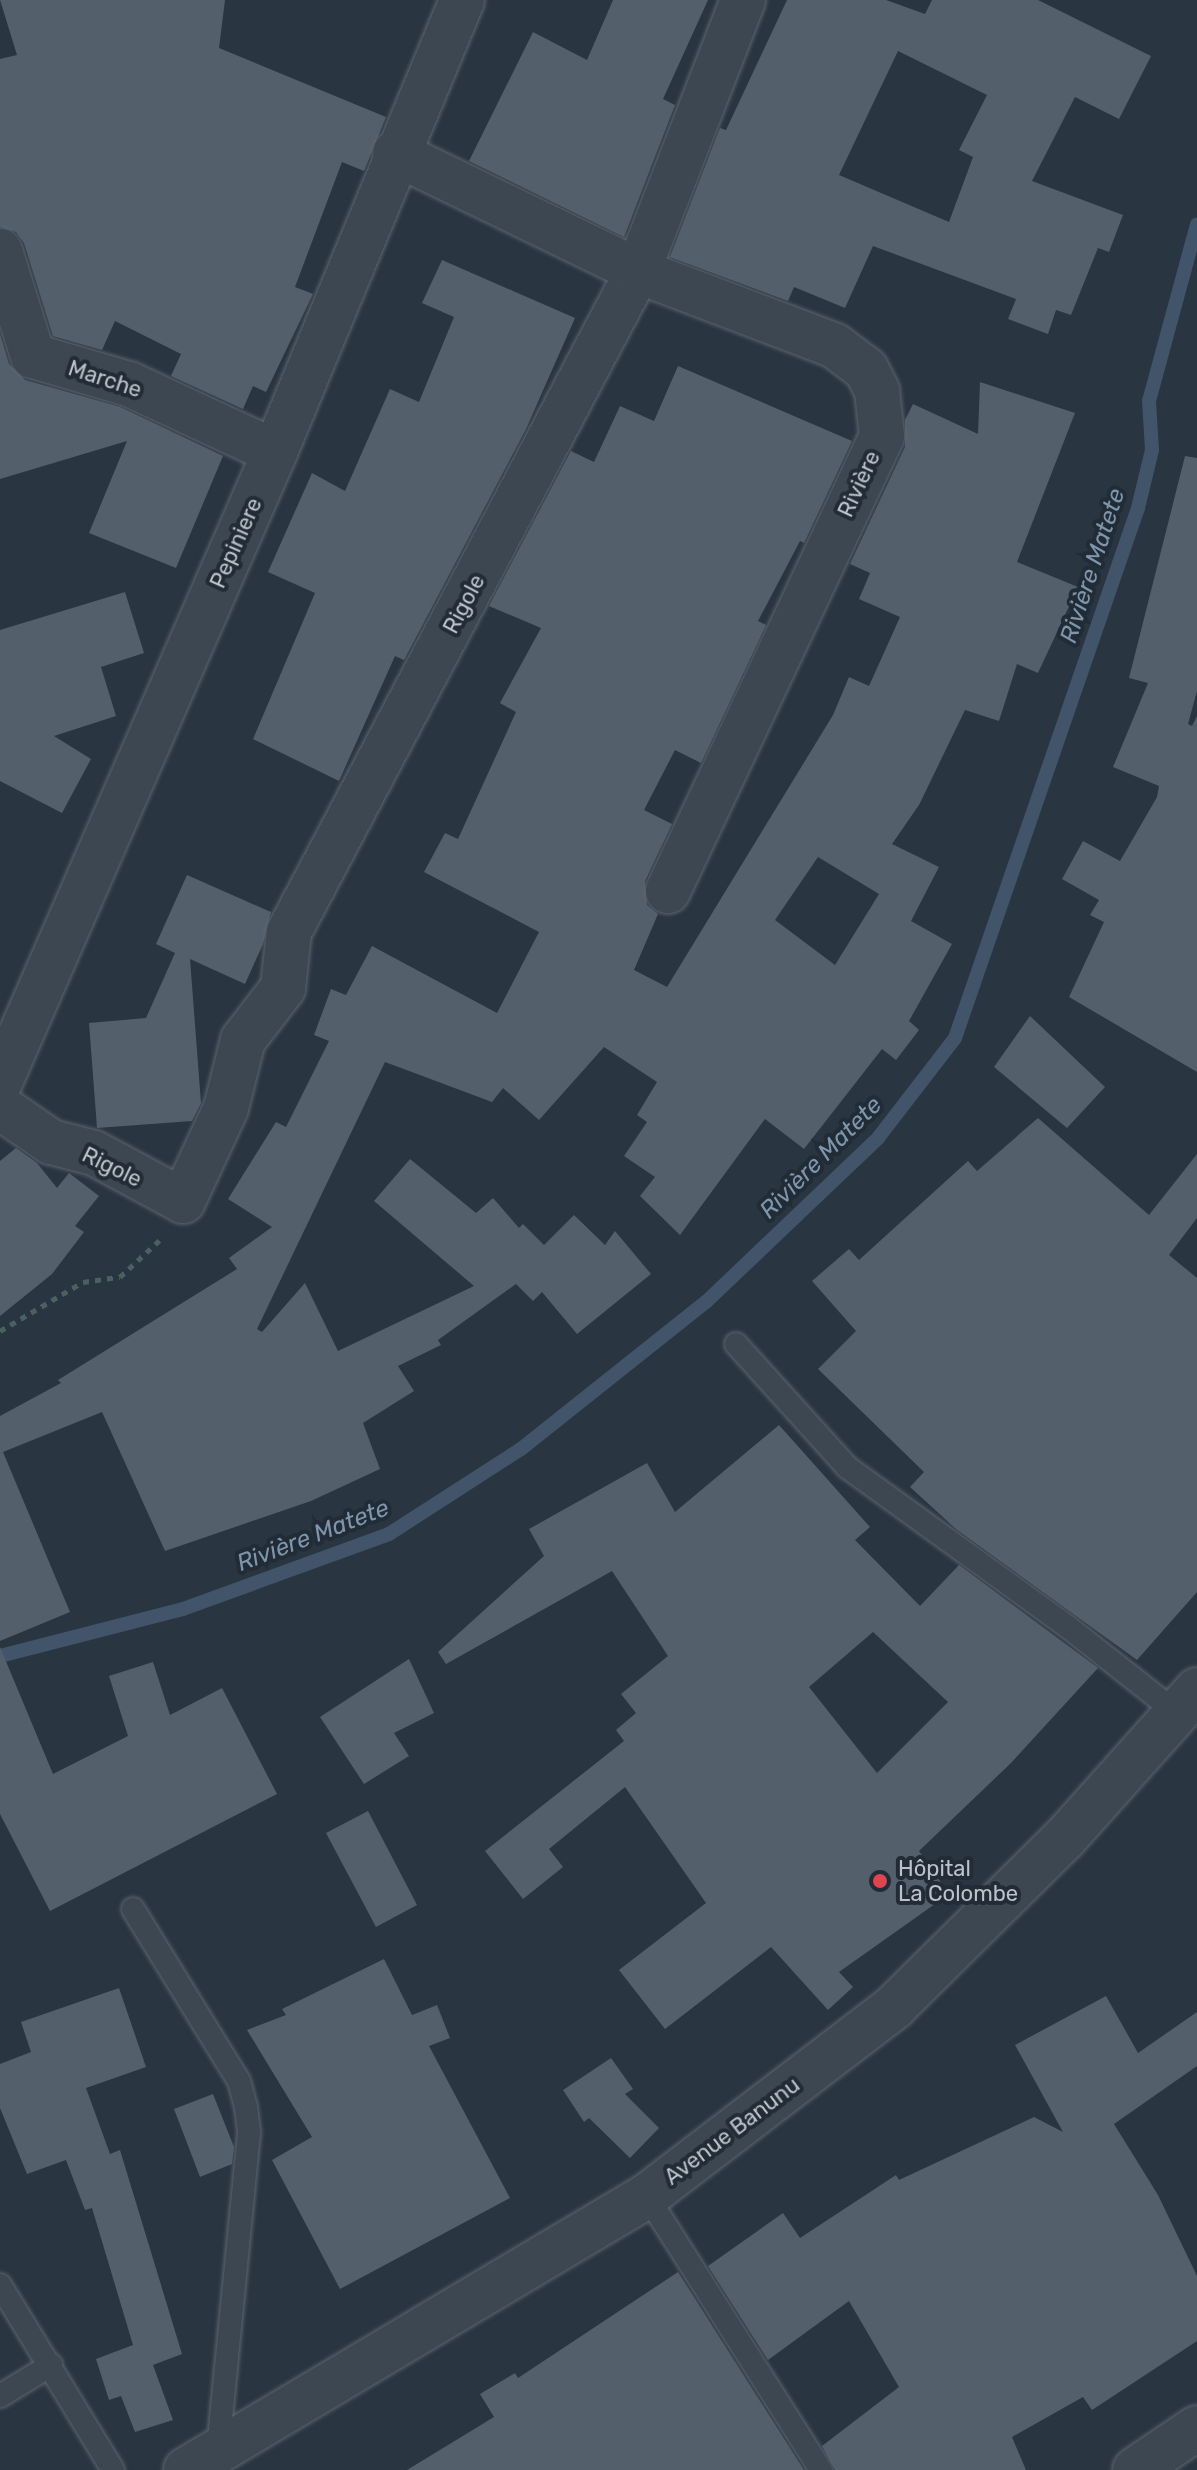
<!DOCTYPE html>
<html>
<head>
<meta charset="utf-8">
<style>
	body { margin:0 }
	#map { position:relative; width:1197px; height:2470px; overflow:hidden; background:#293541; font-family:Rubik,sans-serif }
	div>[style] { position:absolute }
	.stream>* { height:14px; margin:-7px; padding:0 7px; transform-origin:7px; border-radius:7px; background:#415469 }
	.building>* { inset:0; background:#53606c }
	.path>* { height:5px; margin-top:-2.5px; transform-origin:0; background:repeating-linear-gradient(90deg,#4c6061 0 6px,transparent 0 12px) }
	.roads { filter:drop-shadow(0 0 2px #5c656e) drop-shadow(0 0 2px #5c656e) }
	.service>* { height:22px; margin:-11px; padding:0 11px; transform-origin:11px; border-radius:11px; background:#3d4751 }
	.minor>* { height:44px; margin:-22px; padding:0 22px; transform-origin:22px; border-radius:22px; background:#3d4751 }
	.tertiary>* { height:44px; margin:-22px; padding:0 22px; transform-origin:22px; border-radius:22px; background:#3d4751 }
	.dots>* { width:22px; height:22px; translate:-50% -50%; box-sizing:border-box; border:4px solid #222c36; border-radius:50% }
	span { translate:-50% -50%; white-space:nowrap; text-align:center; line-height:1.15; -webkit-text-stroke:8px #222c36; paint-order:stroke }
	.street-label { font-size:22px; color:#bbc2cb }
	.poi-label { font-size:22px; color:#bbc2cb }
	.left { translate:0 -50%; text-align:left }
	.water-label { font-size:24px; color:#7e95ab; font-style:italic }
</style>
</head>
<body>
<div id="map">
	<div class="stream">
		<div style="left:0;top:1656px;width:189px;rotate:-14.4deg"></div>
		<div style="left:183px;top:1609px;width:219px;rotate:-20deg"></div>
		<div style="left:389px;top:1534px;width:157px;rotate:-32.8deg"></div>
		<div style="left:521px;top:1449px;width:236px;rotate:-38.5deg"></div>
		<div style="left:706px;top:1302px;width:238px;rotate:-43.6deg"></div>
		<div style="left:878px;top:1138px;width:126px;rotate:-52.4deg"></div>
		<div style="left:955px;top:1038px;width:561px;rotate:-70.95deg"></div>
		<div style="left:1138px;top:508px;width:60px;rotate:-76.4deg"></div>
		<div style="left:1152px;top:450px;width:49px;rotate:-93.5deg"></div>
		<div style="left:1149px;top:401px;width:183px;rotate:-74.8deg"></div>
	</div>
	<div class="building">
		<div style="clip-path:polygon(0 0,225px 0,219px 48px,386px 117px,364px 171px,342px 162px,295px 287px,313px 294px,266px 392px,253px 386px,243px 409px,171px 376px,181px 354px,115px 321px,102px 350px,53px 336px,24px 243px,16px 232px,0 227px,0 59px,17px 55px)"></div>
		<div style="clip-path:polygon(613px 0,708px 0,663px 99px,675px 105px,624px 237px,469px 161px,533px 32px,587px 60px)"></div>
		<div style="clip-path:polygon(evenodd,787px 0,886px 0,925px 14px,932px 0,1038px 0,1151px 56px,1119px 119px,1075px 97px,1032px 181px,1123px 215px,1109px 252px,1098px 248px,1071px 315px,1056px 310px,1048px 334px,1008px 319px,1016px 299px,873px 246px,845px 308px,794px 287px,788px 301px,670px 257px,720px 128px,726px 130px,787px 0,898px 51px,987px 95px,959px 150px,973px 157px,949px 222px,839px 175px,898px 51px)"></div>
		<div style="clip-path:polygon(442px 260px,575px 318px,526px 429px,404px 660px,395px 656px,339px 781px,253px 739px,315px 593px,268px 572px,312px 473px,345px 491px,390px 389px,419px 402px,454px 317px,422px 303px)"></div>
		<div style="clip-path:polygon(0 334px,9px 364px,25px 380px,120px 407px,223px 456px,176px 568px,89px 533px,127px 441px,0 479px)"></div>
		<div style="clip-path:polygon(evenodd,678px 366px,852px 441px,804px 543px,800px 541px,758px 621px,766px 625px,701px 763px,675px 750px,644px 810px,672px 824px,645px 881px,647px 905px,658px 914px,634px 970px,667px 987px,833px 715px,849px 677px,869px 686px,900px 617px,859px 599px,870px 573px,850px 564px,905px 447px,905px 420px,913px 404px,978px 434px,980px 382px,1075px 413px,1017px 562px,1078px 587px,1038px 673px,1017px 664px,999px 721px,965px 710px,919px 805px,892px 844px,939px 867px,911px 921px,952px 944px,909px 1021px,919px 1030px,896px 1060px,882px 1049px,804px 1149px,765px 1119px,680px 1235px,640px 1196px,655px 1177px,624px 1156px,647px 1122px,637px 1115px,657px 1082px,604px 1047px,539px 1120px,503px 1088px,492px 1102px,385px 1062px,257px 1329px,262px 1332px,305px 1283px,338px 1351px,474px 1286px,374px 1201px,410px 1159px,476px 1213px,493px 1198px,519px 1228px,523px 1224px,544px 1245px,574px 1215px,605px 1245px,615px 1231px,651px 1274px,577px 1334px,542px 1292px,533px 1301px,516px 1284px,438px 1340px,441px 1345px,398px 1366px,414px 1391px,363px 1423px,380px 1469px,311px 1501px,165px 1551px,102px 1412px,3px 1452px,70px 1612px,0 1641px,0 1416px,61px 1383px,58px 1380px,237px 1269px,229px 1258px,272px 1227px,228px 1199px,276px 1122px,286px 1127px,329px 1041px,314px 1035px,331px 989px,346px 995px,372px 946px,497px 1013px,539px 932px,424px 872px,445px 833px,458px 839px,516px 712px,500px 703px,541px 628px,489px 606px,571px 451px,594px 462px,620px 406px,654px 421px,678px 366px,818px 857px,879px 894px,835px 965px,775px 920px,818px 857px)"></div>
		<div style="clip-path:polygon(1185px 456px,1197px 458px,1197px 691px,1188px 724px,1192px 726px,1197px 716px,1197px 1072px,1069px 997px,1104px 922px,1090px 915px,1099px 900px,1062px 879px,1083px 841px,1120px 861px,1157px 797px,1159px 786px,1113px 767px,1148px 683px,1129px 678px)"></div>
		<div style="clip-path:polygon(125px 592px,144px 653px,101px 667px,116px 716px,54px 736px,91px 759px,62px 813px,0 781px,0 630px)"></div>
		<div style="clip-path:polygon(187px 875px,271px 912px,263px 944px,245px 984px,190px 959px,201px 1103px,192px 1121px,97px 1128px,89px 1023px,146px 1018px,175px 953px,156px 944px)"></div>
		<div style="clip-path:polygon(1030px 1016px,1105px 1087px,1067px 1128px,994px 1067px)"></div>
		<div style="clip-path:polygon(1038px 1118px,1149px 1215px,1197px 1154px,1197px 1218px,1169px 1255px,1197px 1278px,1197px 1592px,1137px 1660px,956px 1529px,910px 1487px,924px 1472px,818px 1369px,856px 1331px,812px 1281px,849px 1249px,859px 1260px,968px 1161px,977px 1171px)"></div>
		<div style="clip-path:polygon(16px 1148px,37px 1163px,57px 1188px,69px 1173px,99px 1196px,75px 1226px,84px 1232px,52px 1274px,0 1316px,0 1161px)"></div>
		<div style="clip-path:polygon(evenodd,779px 1425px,870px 1527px,855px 1540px,920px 1606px,959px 1565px,1098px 1668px,1011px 1763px,919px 1851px,949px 1894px,839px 1972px,853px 1987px,828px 2010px,771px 1947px,665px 2029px,619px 1970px,706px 1903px,625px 1787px,549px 1849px,563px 1867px,523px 1899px,485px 1851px,624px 1741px,616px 1730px,636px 1713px,621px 1694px,668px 1656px,612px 1571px,446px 1664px,438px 1652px,544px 1556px,529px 1529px,647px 1463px,675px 1512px,779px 1425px,873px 1632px,948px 1702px,877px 1773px,809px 1687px,873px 1632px)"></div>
		<div style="clip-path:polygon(0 1647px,53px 1774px,128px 1736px,109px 1676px,153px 1662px,170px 1715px,222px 1688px,277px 1794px,50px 1911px,0 1814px)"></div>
		<div style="clip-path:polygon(409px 1659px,434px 1713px,394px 1733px,409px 1756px,364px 1784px,320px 1717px)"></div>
		<div style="clip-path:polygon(368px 1811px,417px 1905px,376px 1927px,326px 1833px)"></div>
		<div style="clip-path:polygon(384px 1959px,412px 2015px,437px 2005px,450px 2038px,429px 2046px,510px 2198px,340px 2289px,272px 2160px,312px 2137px,247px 2030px,286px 2015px,282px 2009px)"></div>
		<div style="clip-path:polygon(119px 1988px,146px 2067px,86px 2088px,110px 2154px,120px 2150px,182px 2354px,153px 2365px,173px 2420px,135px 2432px,121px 2396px,109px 2400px,96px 2359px,133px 2345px,92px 2208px,85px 2210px,66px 2160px,27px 2174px,0 2108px,0 2064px,31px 2052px,21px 2022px)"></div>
		<div style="clip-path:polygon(1106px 1996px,1138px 2053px,1197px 2012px,1197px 2066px,1114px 2124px,1158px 2195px,1197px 2276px,1197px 2341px,1092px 2410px,1083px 2397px,1012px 2437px,1026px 2470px,835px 2470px,822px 2446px,899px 2387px,849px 2301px,768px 2360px,708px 2266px,783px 2213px,800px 2238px,896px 2175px,899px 2180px,1034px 2117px,1063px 2132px,1015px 2045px)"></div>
		<div style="clip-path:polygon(611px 2058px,633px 2089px,625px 2094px,659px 2128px,630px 2158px,589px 2118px,584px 2122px,563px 2090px)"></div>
		<div style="clip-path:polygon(213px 2094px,234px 2147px,232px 2164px,200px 2177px,174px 2109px)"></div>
		<div style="clip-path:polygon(678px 2272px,804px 2470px,407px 2470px,494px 2417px,480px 2394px,515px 2373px,518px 2378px)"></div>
	</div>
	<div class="path">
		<div style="left:0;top:1331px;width:96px;rotate:-30.6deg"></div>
		<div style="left:83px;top:1282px;width:37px;rotate:-8deg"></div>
		<div style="left:120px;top:1277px;width:57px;rotate:-42.9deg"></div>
	</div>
	<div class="roads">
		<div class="service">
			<div style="left:736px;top:1344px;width:166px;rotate:47.9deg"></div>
			<div style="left:847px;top:1467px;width:273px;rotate:35.9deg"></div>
			<div style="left:1068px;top:1627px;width:140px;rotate:38.3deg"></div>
			<div style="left:133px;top:1909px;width:202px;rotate:58.4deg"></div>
			<div style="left:239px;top:2081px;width:27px;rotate:75deg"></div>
			<div style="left:246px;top:2107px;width:26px;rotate:83deg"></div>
			<div style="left:249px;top:2133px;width:320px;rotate:95.6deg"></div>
			<div style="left:647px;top:2196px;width:325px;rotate:57.6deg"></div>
			<div style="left:0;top:2285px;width:217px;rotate:58.6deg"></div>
			<div style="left:0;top:2396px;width:60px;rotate:-31.3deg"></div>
		</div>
		<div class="minor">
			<div style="left:395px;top:153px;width:270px;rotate:25.9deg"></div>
			<div style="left:638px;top:271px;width:211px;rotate:20.8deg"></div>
			<div style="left:835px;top:346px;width:39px;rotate:37deg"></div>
			<div style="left:866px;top:369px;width:25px;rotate:63deg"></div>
			<div style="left:877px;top:391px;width:45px;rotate:83.7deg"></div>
			<div style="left:882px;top:436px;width:503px;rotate:115.19deg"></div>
			<div style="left:0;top:251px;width:110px;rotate:72.6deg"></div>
			<div style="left:33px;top:356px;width:100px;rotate:16.3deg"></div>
			<div style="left:129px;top:384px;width:161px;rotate:25deg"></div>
			<div style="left:0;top:1082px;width:687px;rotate:-66.42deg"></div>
			<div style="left:275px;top:452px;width:489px;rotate:-67.5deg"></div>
			<div style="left:0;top:1107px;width:62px;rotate:34.5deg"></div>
			<div style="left:51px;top:1142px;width:44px;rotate:14.3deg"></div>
			<div style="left:94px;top:1153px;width:101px;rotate:28.3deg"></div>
			<div style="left:183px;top:1201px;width:102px;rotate:-65.2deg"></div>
			<div style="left:226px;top:1108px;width:70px;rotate:-76deg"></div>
			<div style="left:243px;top:1040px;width:66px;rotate:-52.4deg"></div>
			<div style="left:283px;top:988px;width:56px;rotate:-83.9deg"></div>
			<div style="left:289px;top:932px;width:747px;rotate:-62.17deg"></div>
			<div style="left:638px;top:271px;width:291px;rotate:-68.8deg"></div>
			<div style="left:1135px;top:2470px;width:75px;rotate:-34.1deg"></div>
		</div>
		<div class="tertiary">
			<div style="left:186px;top:2470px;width:536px;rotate:-30.73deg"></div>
			<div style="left:647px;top:2196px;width:311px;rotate:-37.4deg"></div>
			<div style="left:894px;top:2007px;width:239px;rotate:-44.7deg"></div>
			<div style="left:1064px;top:1839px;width:200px;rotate:-48.2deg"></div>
		</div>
	</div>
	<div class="dots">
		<div style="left:880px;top:1881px;background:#e0444e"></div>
	</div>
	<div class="street-label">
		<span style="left:105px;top:379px;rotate:18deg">Marche</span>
		<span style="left:859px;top:484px;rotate:-65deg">Rivière</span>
		<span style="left:236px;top:543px;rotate:-66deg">Pepiniere</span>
		<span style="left:464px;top:604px;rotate:-62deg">Rigole</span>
		<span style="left:112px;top:1167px;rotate:26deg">Rigole</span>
		<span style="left:732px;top:2131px;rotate:-37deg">Avenue Banunu</span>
	</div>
	<div class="poi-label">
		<span class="left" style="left:898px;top:1881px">Hôpital<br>La Colombe</span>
	</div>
	<div class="water-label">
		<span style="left:1093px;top:566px;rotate:-72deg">Rivière Matete</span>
		<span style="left:821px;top:1158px;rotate:-45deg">Rivière Matete</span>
		<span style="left:313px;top:1536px;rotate:-21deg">Rivière Matete</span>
	</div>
</div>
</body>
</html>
